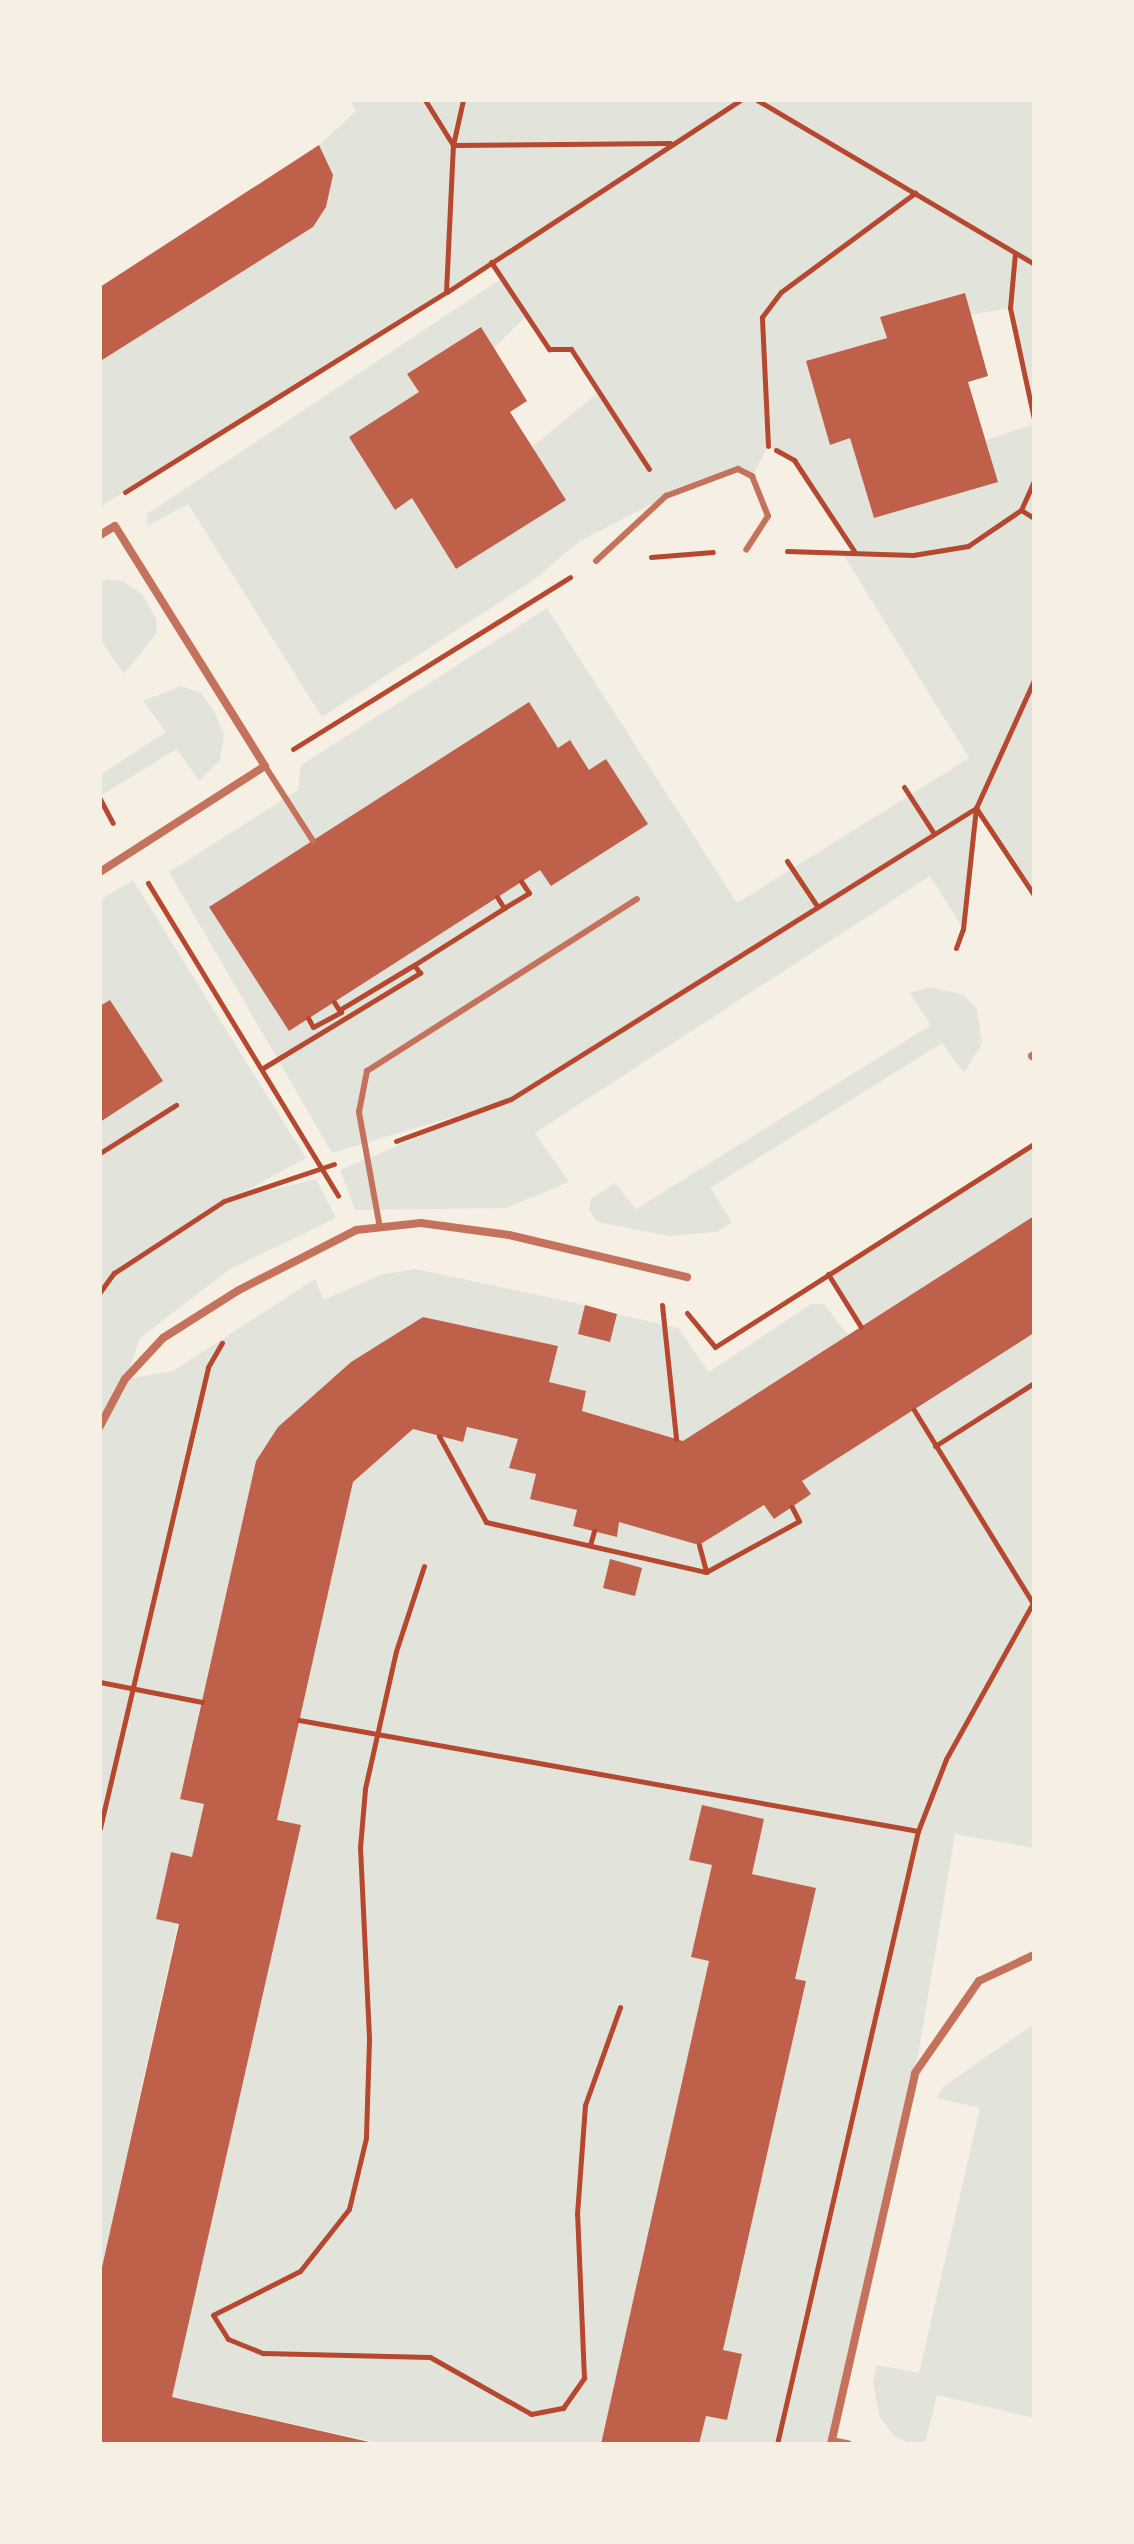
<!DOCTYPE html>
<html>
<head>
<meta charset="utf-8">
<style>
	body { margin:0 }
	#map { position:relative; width:1134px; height:2544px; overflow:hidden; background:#f6efe4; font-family:Arial,sans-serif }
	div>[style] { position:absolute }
	.green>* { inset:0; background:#e2e4dc }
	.building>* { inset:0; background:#bf614a }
	.path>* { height:5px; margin:-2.5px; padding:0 2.5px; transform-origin:2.5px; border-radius:2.5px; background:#b5482f }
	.service>* { height:6px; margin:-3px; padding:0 3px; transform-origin:3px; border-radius:3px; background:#c5725c }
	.minor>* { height:8px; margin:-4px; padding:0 4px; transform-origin:4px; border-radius:4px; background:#c5725c }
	span { translate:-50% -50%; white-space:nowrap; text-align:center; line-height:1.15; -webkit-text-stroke:8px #f6efe4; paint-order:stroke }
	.frame { position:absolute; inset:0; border:102px solid #f6efe4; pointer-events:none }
</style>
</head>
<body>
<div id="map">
	<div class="green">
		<div style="clip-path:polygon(evenodd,350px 100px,1034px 100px,1034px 419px,1009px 308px,970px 315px,964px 293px,880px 317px,887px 338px,850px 438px,874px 518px,997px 482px,986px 440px,1034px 424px,1034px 895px,977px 809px,963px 929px,930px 876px,535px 1133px,569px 1182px,506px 1208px,355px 1210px,340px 1170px,500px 1103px,332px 1153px,169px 872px,298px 790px,301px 765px,547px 608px,737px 903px,969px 758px,841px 551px,853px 552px,794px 460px,768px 447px,752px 476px,738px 469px,701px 479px,580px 541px,534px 580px,322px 717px,188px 504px,147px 526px,147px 514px,501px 279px,491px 262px,100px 507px,100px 357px,313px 227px,326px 207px,333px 176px,319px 145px,356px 111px,350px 100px,526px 316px,549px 349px,571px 350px,600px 391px,532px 447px,565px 499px,457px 568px,412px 498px,395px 509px,349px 437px,494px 348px,526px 316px)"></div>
		<div style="clip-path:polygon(108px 579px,123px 581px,143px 595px,156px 619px,157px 633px,124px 674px,100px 639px,100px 582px)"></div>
		<div style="clip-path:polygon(181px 686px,201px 693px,216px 715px,224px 735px,220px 760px,199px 781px,177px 749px,100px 796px,100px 775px,166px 732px,143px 701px)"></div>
		<div style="clip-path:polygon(133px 880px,306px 1158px,229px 1200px,316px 1179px,336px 1218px,230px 1269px,140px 1338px,126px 1379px,173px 1371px,315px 1279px,324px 1300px,380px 1275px,415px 1269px,585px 1305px,609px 1342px,617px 1314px,678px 1328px,709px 1372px,811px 1304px,824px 1304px,848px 1335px,683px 1441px,582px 1411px,586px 1391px,549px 1382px,557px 1346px,424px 1317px,351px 1362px,278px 1427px,256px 1461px,180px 1798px,204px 1804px,100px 2276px,100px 1122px,163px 1081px,110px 1000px,100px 1006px,100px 900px)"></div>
		<div style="clip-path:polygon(930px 987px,964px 995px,977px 1009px,982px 1044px,964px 1073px,942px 1043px,710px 1188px,732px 1222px,717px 1232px,669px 1236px,597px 1222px,589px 1210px,591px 1199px,615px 1183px,636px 1209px,931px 1025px,910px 993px)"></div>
		<div style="clip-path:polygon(1034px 1144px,1034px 1216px,861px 1327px,828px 1274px)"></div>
		<div style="clip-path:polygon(1034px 1333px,1034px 1848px,955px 1834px,912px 2091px,831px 2444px,699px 2444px,706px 2416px,727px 2420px,741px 2354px,723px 2350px,806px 1982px,795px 1979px,815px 1888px,712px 1865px,691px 1957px,709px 1961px,601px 2444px,384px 2444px,172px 2397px,300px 1826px,277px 1820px,353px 1482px,413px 1429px,462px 1442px,467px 1427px,518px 1439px,509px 1468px,536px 1474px,531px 1499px,577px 1510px,573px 1525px,617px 1537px,619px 1522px,699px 1545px,764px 1505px,774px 1518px,792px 1507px,811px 1494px,802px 1481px)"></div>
		<div style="clip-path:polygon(1034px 2024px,1034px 2418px,937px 2395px,925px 2444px,911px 2444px,893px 2435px,879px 2415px,873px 2382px,877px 2365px,919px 2373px,980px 2108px,937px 2098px,944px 2086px)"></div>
	</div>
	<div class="building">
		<div style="clip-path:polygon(319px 145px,333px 175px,326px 207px,313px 227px,102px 360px,100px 287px)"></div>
		<div style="clip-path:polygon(965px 293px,988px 376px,968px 382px,998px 482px,874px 518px,850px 438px,830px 445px,806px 361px,887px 338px,880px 317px)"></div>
		<div style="clip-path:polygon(481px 327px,527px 401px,510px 412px,566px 500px,456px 569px,412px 498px,395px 510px,349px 437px,419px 392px,407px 374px)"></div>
		<div style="clip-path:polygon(529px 702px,558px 748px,570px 740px,589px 770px,606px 759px,648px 824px,551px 886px,540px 870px,289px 1031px,209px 907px)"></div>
		<div style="clip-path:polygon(110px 1000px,163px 1081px,100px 1122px,100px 1006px)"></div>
		<div style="clip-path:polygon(1034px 1216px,1034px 1333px,802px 1481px,811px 1494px,774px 1519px,764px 1505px,699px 1545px,619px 1522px,617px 1537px,573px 1526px,577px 1510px,530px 1499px,536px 1474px,509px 1468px,518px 1439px,467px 1427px,463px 1442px,413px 1429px,353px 1482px,277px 1820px,301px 1825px,172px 2397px,378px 2444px,100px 2444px,100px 2276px,179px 1924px,156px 1919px,171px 1852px,192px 1857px,204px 1804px,180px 1799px,256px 1461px,278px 1427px,351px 1362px,423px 1317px,558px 1346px,549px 1382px,586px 1391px,582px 1411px,683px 1441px)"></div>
		<div style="clip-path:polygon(585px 1305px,617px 1314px,610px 1342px,578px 1334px)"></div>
		<div style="clip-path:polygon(610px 1559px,642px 1568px,635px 1596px,603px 1588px)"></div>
		<div style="clip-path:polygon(702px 1805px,764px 1819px,752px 1874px,816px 1888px,795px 1979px,806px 1981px,723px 2350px,742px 2354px,727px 2420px,706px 2416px,699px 2444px,601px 2444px,709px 1961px,691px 1957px,712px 1865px,689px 1860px)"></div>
	</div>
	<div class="path">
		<div style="left:463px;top:100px;width:46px;rotate:102.5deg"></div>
		<div style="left:453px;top:145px;width:217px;rotate:-0.5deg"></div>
		<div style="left:757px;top:100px;width:322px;rotate:30.6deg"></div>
		<div style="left:1015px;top:253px;width:55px;rotate:95.2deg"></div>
		<div style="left:1010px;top:308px;width:114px;rotate:77.8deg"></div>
		<div style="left:491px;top:262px;width:105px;rotate:56.3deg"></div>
		<div style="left:549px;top:349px;width:22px"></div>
		<div style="left:571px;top:349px;width:143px;rotate:57deg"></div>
		<div style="left:447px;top:292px;width:350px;rotate:-33.2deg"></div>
		<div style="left:768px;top:446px;width:129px;rotate:-92.7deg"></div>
		<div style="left:762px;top:317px;width:31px;rotate:-53deg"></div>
		<div style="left:781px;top:292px;width:167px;rotate:-36.5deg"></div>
		<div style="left:776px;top:450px;width:21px;rotate:29deg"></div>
		<div style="left:794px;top:460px;width:109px;rotate:56.6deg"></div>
		<div style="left:125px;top:492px;width:378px;rotate:-31.9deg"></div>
		<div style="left:446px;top:292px;width:147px;rotate:-87.3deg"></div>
		<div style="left:453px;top:145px;width:53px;rotate:-121.9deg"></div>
		<div style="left:1021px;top:510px;width:15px;rotate:32deg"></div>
		<div style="left:787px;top:551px;width:126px;rotate:1.8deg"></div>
		<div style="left:913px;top:555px;width:56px;rotate:-9.3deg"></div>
		<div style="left:968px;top:546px;width:64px;rotate:-34.2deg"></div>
		<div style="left:1021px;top:510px;width:32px;rotate:-66deg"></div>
		<div style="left:651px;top:557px;width:62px;rotate:-4.6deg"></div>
		<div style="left:293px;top:749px;width:326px;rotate:-31.8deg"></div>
		<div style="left:904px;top:787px;width:54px;rotate:57.2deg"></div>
		<div style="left:100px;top:799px;width:27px;rotate:62deg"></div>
		<div style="left:787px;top:861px;width:54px;rotate:56.3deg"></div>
		<div style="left:148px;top:883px;width:366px;rotate:58.7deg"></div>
		<div style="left:504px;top:908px;width:29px;rotate:-31deg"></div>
		<div style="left:529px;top:893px;width:14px;rotate:-124deg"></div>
		<div style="left:956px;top:948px;width:20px;rotate:-70deg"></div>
		<div style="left:963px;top:929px;width:122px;rotate:-83.9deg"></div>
		<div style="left:976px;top:808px;width:141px;rotate:-65.6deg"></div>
		<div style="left:414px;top:965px;width:107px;rotate:-32.3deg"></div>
		<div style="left:504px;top:908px;width:13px;rotate:-122deg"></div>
		<div style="left:308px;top:1018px;width:10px;rotate:61deg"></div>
		<div style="left:313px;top:1027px;width:32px;rotate:-28deg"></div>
		<div style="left:263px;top:1068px;width:184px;rotate:-31.2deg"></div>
		<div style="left:420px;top:973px;width:10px;rotate:-127deg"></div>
		<div style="left:414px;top:965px;width:87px;rotate:149deg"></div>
		<div style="left:339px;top:1010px;width:9px;rotate:-122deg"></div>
		<div style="left:396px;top:1141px;width:122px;rotate:-20.1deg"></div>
		<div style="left:511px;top:1099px;width:549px;rotate:-32.04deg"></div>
		<div style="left:976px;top:808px;width:105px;rotate:56.3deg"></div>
		<div style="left:100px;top:1153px;width:90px;rotate:-32.3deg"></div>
		<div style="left:828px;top:1274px;width:62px;rotate:58.1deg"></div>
		<div style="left:100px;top:1292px;width:24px;rotate:-54deg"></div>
		<div style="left:114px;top:1273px;width:131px;rotate:-33.2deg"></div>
		<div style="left:224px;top:1201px;width:116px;rotate:-18.6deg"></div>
		<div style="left:662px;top:1305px;width:135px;rotate:84deg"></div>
		<div style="left:687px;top:1313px;width:44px;rotate:50.5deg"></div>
		<div style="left:715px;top:1347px;width:378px;rotate:-32.5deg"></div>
		<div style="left:914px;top:1410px;width:229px;rotate:58.4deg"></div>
		<div style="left:439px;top:1436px;width:98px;rotate:61.3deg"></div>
		<div style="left:486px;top:1522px;width:226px;rotate:12.8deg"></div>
		<div style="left:706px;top:1572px;width:106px;rotate:-28.7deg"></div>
		<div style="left:799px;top:1521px;width:16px;rotate:-117deg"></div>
		<div style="left:935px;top:1446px;width:117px;rotate:-32.5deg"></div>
		<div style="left:590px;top:1545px;width:15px;rotate:-74deg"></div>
		<div style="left:699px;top:1545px;width:28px;rotate:75deg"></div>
		<div style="left:424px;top:1566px;width:89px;rotate:108.2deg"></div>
		<div style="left:396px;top:1651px;width:141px;rotate:102.7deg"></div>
		<div style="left:365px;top:1789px;width:58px;rotate:94.9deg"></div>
		<div style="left:360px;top:1847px;width:193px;rotate:87.3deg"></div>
		<div style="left:369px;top:2040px;width:98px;rotate:91.8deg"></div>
		<div style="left:366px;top:2138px;width:73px;rotate:103.5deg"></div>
		<div style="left:349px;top:2209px;width:79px;rotate:128.3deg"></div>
		<div style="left:300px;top:2271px;width:97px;rotate:153.2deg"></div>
		<div style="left:213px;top:2315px;width:28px;rotate:58deg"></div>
		<div style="left:228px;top:2339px;width:38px;rotate:22deg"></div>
		<div style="left:263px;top:2353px;width:167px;rotate:1.4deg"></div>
		<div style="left:430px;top:2357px;width:116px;rotate:29.4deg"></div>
		<div style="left:531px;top:2414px;width:33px;rotate:-11deg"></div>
		<div style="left:563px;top:2408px;width:37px;rotate:-55deg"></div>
		<div style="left:584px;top:2378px;width:164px;rotate:-92.4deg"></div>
		<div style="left:577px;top:2214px;width:109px;rotate:-85.8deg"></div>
		<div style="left:585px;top:2105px;width:104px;rotate:-70.3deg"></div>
		<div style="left:100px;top:1682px;width:104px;rotate:11.1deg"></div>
		<div style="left:299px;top:1720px;width:629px;rotate:10.17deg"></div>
		<div style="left:100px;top:1828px;width:473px;rotate:-76.8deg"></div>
		<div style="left:208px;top:1367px;width:28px;rotate:-60deg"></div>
		<div style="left:777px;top:2444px;width:629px;rotate:-77.05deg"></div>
		<div style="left:918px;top:1831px;width:77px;rotate:-68.7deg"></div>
		<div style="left:946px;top:1759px;width:181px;rotate:-60.9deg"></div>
	</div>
	<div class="service">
		<div style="left:596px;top:561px;width:96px;rotate:-42.9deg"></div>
		<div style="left:666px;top:496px;width:77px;rotate:-20.6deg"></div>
		<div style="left:738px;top:469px;width:16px;rotate:27deg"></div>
		<div style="left:752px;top:476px;width:43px;rotate:68.2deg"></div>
		<div style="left:768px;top:516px;width:40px;rotate:122.9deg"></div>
		<div style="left:265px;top:766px;width:89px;rotate:57.4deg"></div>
		<div style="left:380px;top:1228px;width:118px;rotate:-100.3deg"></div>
		<div style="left:359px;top:1112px;width:42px;rotate:-79deg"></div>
		<div style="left:367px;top:1071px;width:320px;rotate:-32.5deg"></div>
	</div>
	<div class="minor">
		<div style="left:100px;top:535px;width:17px;rotate:-31deg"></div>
		<div style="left:115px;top:526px;width:283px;rotate:58deg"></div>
		<div style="left:265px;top:766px;width:196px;rotate:147.3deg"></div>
		<div style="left:1032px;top:1056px;width:2px;rotate:-27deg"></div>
		<div style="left:100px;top:1426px;width:53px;rotate:-62deg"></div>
		<div style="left:125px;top:1379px;width:56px;rotate:-47.2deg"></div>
		<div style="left:163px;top:1338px;width:90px;rotate:-32.3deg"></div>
		<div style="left:239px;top:1290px;width:131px;rotate:-27.1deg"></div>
		<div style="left:356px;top:1230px;width:65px;rotate:-6.1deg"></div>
		<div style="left:421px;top:1223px;width:89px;rotate:7.8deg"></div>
		<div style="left:509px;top:1235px;width:183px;rotate:13.3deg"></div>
		<div style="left:832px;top:2441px;width:16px;rotate:11deg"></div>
		<div style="left:831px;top:2444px;width:380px;rotate:-77.2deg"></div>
		<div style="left:915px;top:2073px;width:112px;rotate:-55.2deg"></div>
		<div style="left:979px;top:1981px;width:61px;rotate:-25.3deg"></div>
	</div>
	<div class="frame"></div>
</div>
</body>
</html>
